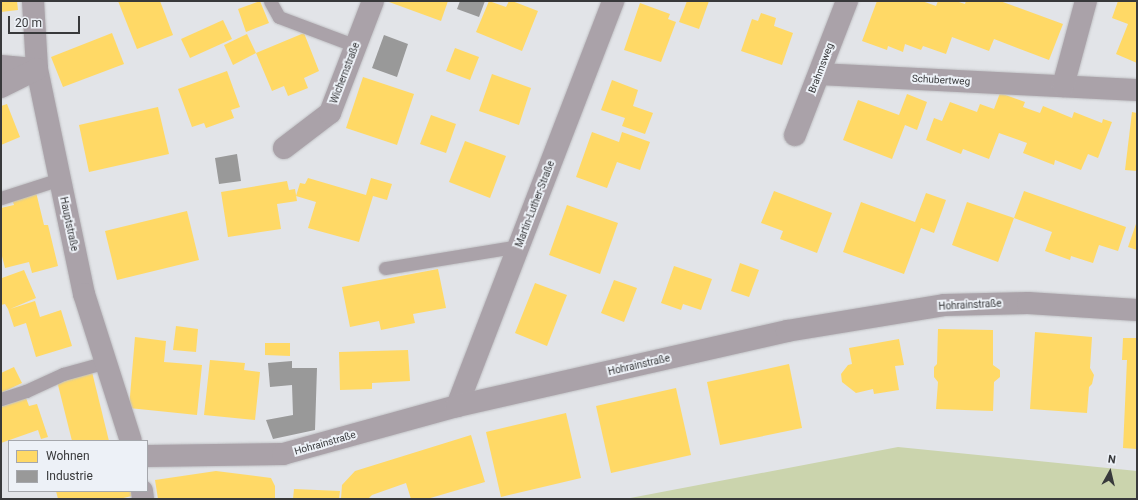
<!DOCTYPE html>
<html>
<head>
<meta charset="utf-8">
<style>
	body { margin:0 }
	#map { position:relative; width:1138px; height:500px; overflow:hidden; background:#e2e4e8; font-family:Roboto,sans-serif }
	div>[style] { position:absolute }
	.green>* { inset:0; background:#cbd4ad }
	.homes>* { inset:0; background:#ffd966 }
	.industry>* { inset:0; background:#999 }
	.roads { filter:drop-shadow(0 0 1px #c1c2c5) drop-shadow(0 0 1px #c1c2c5) }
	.lane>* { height:13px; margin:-6.5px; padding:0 6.5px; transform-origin:6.5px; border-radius:6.5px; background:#aaa2a9 }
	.street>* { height:22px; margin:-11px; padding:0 11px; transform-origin:11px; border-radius:11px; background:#aaa2a9 }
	span { translate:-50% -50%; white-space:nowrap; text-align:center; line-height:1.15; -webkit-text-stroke:4px #edf1f7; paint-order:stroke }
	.street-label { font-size:10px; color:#38393b }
	.frame { position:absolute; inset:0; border:2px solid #38393b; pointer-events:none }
	.legend { position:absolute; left:8px; top:440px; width:140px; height:52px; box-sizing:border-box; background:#edf1f7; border:1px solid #a5a7ac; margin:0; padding:5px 7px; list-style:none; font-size:12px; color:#38393b }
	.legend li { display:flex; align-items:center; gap:8px; height:20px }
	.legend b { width:20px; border:1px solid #a5a7ac }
	.north { position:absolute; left:1090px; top:452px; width:40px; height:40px; -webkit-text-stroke:3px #edf1f7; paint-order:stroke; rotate:8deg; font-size:11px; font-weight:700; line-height:16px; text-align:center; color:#38393b }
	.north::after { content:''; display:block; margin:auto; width:14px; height:18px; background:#38393b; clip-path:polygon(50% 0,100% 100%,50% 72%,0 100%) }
	.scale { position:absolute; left:8px; top:16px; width:72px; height:18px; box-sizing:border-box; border:2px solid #38393b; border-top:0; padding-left:5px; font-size:12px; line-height:14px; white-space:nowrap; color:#38393b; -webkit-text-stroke:3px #edf1f7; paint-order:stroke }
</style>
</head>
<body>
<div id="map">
	<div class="green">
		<div style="clip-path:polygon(898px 447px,1137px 471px,1137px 499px,625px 499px)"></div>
	</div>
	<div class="homes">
		<div style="clip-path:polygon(1px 1px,17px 1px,18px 10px,1px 12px)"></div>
		<div style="clip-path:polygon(118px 1px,160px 1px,173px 35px,137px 49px)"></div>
		<div style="clip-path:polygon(260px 1px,269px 23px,246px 32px,238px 9px)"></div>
		<div style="clip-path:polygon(389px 1px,448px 1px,441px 21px,389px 2px)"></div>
		<div style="clip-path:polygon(489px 1px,506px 7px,509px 1px,512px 1px,538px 11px,522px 51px,476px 32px)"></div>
		<div style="clip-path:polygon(687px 1px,709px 1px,699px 29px,679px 22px)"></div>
		<div style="clip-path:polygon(877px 1px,922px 1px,936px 6px,938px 1px,956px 1px,965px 4px,966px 1px,1000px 1px,1063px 24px,1049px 60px,994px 39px,989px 51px,952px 37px,946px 54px,923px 46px,921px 50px,905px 44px,903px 52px,888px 46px,887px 50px,862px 41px)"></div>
		<div style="clip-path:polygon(1118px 1px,1137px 1px,1137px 63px,1116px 54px,1128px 24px,1112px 18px)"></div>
		<div style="clip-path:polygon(640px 3px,670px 14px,668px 19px,676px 22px,661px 62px,624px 50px)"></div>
		<div style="clip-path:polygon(761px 13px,776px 18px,774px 26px,793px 33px,782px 65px,741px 51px,752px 19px,758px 21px)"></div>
		<div style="clip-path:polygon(223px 20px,232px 39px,190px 58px,181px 39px)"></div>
		<div style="clip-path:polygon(112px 33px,124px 64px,63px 87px,51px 57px)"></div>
		<div style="clip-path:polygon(304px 33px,319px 71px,304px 78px,308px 88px,288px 96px,284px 86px,272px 91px,256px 53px)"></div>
		<div style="clip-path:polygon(247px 34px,256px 53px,233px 65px,224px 45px)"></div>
		<div style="clip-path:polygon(455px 48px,479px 57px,470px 80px,446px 71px)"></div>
		<div style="clip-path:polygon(227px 71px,240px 107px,231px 110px,234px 118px,206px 128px,204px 123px,192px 127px,178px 89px)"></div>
		<div style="clip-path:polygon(492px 74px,531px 88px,519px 125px,479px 111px)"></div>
		<div style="clip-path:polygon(363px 77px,414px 94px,397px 145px,346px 128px)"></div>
		<div style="clip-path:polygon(612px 80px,638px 90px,633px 106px,653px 113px,645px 134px,622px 126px,625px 118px,601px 110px)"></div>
		<div style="clip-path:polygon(1000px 93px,1025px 102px,1023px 107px,1040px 113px,1043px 106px,1072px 118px,1074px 112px,1102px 123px,1103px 119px,1112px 122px,1098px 158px,1088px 154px,1081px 170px,1055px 160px,1054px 165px,1023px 153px,1027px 143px,999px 133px,989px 159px,963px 149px,961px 154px,926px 140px,934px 118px,942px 121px,950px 102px,977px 112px,980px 104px,994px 109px)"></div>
		<div style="clip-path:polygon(907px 94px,927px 102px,917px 130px,905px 125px,892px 159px,843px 140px,858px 100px,899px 115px)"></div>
		<div style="clip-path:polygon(7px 104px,20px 137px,1px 145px,1px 106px)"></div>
		<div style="clip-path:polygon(158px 107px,169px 154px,89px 172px,79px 125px)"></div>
		<div style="clip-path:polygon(1132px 112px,1137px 113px,1137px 171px,1125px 170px)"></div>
		<div style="clip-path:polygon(431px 115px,456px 124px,446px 153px,420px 144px)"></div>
		<div style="clip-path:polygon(592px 132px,619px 142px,622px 132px,650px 142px,640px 170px,617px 162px,607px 188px,576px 177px)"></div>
		<div style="clip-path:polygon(465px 141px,506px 156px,490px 198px,449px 182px)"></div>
		<div style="clip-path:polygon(308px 178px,366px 195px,371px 178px,392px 184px,387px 200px,373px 196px,359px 242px,308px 228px,316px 202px,296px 196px,300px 183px,305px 184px)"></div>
		<div style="clip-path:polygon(287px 181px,289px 190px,295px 189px,297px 201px,277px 204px,281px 229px,228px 237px,221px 192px)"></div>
		<div style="clip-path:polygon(774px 191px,832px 213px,817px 253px,780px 239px,783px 231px,761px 223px)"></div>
		<div style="clip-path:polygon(1024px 191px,1126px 227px,1118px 251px,1099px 245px,1093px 263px,1071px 256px,1070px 260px,1045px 251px,1052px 232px,1014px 218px)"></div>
		<div style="clip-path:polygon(36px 192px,44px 225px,48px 225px,58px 266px,32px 273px,29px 262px,5px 268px,1px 252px,1px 208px,14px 205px,12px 199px)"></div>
		<div style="clip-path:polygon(926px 193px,946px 200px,934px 233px,921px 228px,904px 274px,843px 252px,861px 202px,915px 222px)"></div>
		<div style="clip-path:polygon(967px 202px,1014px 218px,998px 262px,952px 245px)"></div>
		<div style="clip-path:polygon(567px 205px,618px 223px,600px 274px,549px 255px)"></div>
		<div style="clip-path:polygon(187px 211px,199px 260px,117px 280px,105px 231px)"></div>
		<div style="clip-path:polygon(1137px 221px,1137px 250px,1128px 247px)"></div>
		<div style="clip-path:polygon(740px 263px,759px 270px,749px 297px,731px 291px)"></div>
		<div style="clip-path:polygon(674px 266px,712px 279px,701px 310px,683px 304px,681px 310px,661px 303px)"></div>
		<div style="clip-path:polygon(438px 269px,446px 308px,413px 314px,415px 323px,381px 330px,379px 321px,350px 327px,342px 287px)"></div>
		<div style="clip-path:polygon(24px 270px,36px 298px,10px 309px,35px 301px,40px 317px,61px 310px,72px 346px,36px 357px,26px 323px,14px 327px,8px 309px,5px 304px,1px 305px,1px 275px,2px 278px)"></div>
		<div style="clip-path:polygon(614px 280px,637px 288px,624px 322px,601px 313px)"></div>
		<div style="clip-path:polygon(535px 283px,567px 295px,547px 346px,515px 333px)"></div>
		<div style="clip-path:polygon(176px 326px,198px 329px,196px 352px,173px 350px)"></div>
		<div style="clip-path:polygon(938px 329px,993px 330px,993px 365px,1000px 370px,1000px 377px,994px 382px,993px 411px,936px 409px,938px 382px,934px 377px,934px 367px,937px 364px)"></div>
		<div style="clip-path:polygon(1035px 332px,1092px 337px,1090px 368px,1094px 375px,1092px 384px,1089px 387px,1087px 413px,1030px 409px)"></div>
		<div style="clip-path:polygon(135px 337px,166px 341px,164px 362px,202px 365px,197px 415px,129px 408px)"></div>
		<div style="clip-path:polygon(1123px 338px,1137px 338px,1137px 449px,1123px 448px,1127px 360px,1122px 360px)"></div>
		<div style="clip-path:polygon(899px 339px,904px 365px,895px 366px,899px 390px,874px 394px,873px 389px,856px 393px,842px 382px,841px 374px,848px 365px,852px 364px,849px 348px)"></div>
		<div style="clip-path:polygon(265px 343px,290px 343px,290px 356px,265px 355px)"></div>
		<div style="clip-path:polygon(408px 350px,410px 381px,372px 383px,372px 389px,340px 390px,339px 352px)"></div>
		<div style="clip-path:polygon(210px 360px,245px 363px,244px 370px,260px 372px,255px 420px,204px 415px)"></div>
		<div style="clip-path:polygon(789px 364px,802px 428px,720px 445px,707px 382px)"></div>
		<div style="clip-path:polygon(14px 367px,22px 383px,1px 393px,1px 373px)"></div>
		<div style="clip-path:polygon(92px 372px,109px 441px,72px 441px,57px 381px)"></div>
		<div style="clip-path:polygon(676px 388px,691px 455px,611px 473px,596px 406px)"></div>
		<div style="clip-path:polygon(26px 398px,29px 406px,37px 404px,48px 437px,41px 439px,38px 430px,1px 443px,1px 407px)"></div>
		<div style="clip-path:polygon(566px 413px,581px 478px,501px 497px,486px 432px)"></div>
		<div style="clip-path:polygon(471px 435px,485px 482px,427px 499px,411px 499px,406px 483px,372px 495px,368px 499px,341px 499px,342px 485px,355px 471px)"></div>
		<div style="clip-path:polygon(216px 471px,271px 478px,275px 486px,275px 499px,158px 499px,155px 480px)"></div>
		<div style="clip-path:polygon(294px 489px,340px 491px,339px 499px,293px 499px)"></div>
		<div style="clip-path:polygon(56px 491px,131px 491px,132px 496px,119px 499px,58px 499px)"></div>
	</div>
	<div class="industry">
		<div style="clip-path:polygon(460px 1px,485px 1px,479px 17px,457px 9px)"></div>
		<div style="clip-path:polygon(384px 35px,408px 44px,397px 77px,372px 68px)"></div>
		<div style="clip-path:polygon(237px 154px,241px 181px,219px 184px,215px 158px)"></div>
		<div style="clip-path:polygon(292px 361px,292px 368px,317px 368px,315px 430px,273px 439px,266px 420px,293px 415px,292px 385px,270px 387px,268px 363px)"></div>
	</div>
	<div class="roads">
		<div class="lane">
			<div style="left:270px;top:1px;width:18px;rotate:61deg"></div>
			<div style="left:279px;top:17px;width:82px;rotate:20.6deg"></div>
			<div style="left:1px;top:198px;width:62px;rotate:-17.9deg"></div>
			<div style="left:385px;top:268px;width:136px;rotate:-9.3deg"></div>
			<div style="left:1px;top:399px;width:26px;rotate:-18deg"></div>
			<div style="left:26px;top:391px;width:41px;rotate:-24.7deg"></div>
			<div style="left:63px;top:374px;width:45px;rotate:-15.6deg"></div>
		</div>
		<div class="street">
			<div style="left:33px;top:1px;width:68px;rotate:86.6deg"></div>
			<div style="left:37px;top:69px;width:230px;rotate:78.2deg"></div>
			<div style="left:84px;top:294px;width:154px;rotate:72.3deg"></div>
			<div style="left:1px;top:66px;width:36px;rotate:5deg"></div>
			<div style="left:820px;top:74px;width:317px;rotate:2.9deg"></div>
			<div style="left:1063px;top:86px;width:88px;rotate:-74.9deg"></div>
			<div style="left:1px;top:87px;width:40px;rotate:-26.6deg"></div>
			<div style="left:795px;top:135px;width:144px;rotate:-68.8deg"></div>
			<div style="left:284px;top:148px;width:58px;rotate:-37.3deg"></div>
			<div style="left:330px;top:113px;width:120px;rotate:-69deg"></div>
			<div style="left:457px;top:406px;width:434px;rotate:-68.9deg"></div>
			<div style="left:147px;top:456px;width:136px;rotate:-0.8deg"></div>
			<div style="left:283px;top:454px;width:180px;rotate:-15.4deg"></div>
			<div style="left:457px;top:406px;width:338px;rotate:-12.8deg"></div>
			<div style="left:787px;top:331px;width:159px;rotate:-9.4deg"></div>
			<div style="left:944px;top:305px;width:84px;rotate:-1.4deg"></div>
			<div style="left:1028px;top:303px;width:109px;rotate:3.7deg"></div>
			<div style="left:142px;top:491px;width:8px;rotate:83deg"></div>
		</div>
	</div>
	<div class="street-label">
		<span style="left:821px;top:68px;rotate:-69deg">Brahmsweg</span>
		<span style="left:345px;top:73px;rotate:-69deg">Wichernstraße</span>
		<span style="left:941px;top:80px;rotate:3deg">Schubertweg</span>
		<span style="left:535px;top:204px;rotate:-69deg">Martin-Luther-Straße</span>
		<span style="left:69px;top:224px;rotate:78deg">Hauptstraße</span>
		<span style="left:970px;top:305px;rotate:-3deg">Hohrainstraße</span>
		<span style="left:639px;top:365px;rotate:-13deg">Hohrainstraße</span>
		<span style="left:325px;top:443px;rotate:-16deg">Hohrainstraße</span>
	</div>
	<div class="frame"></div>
	<ul class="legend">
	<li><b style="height:11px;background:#ffd966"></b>Wohnen</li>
	<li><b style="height:11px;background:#999"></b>Industrie</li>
	</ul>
	<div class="north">N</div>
	<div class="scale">20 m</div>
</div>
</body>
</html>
